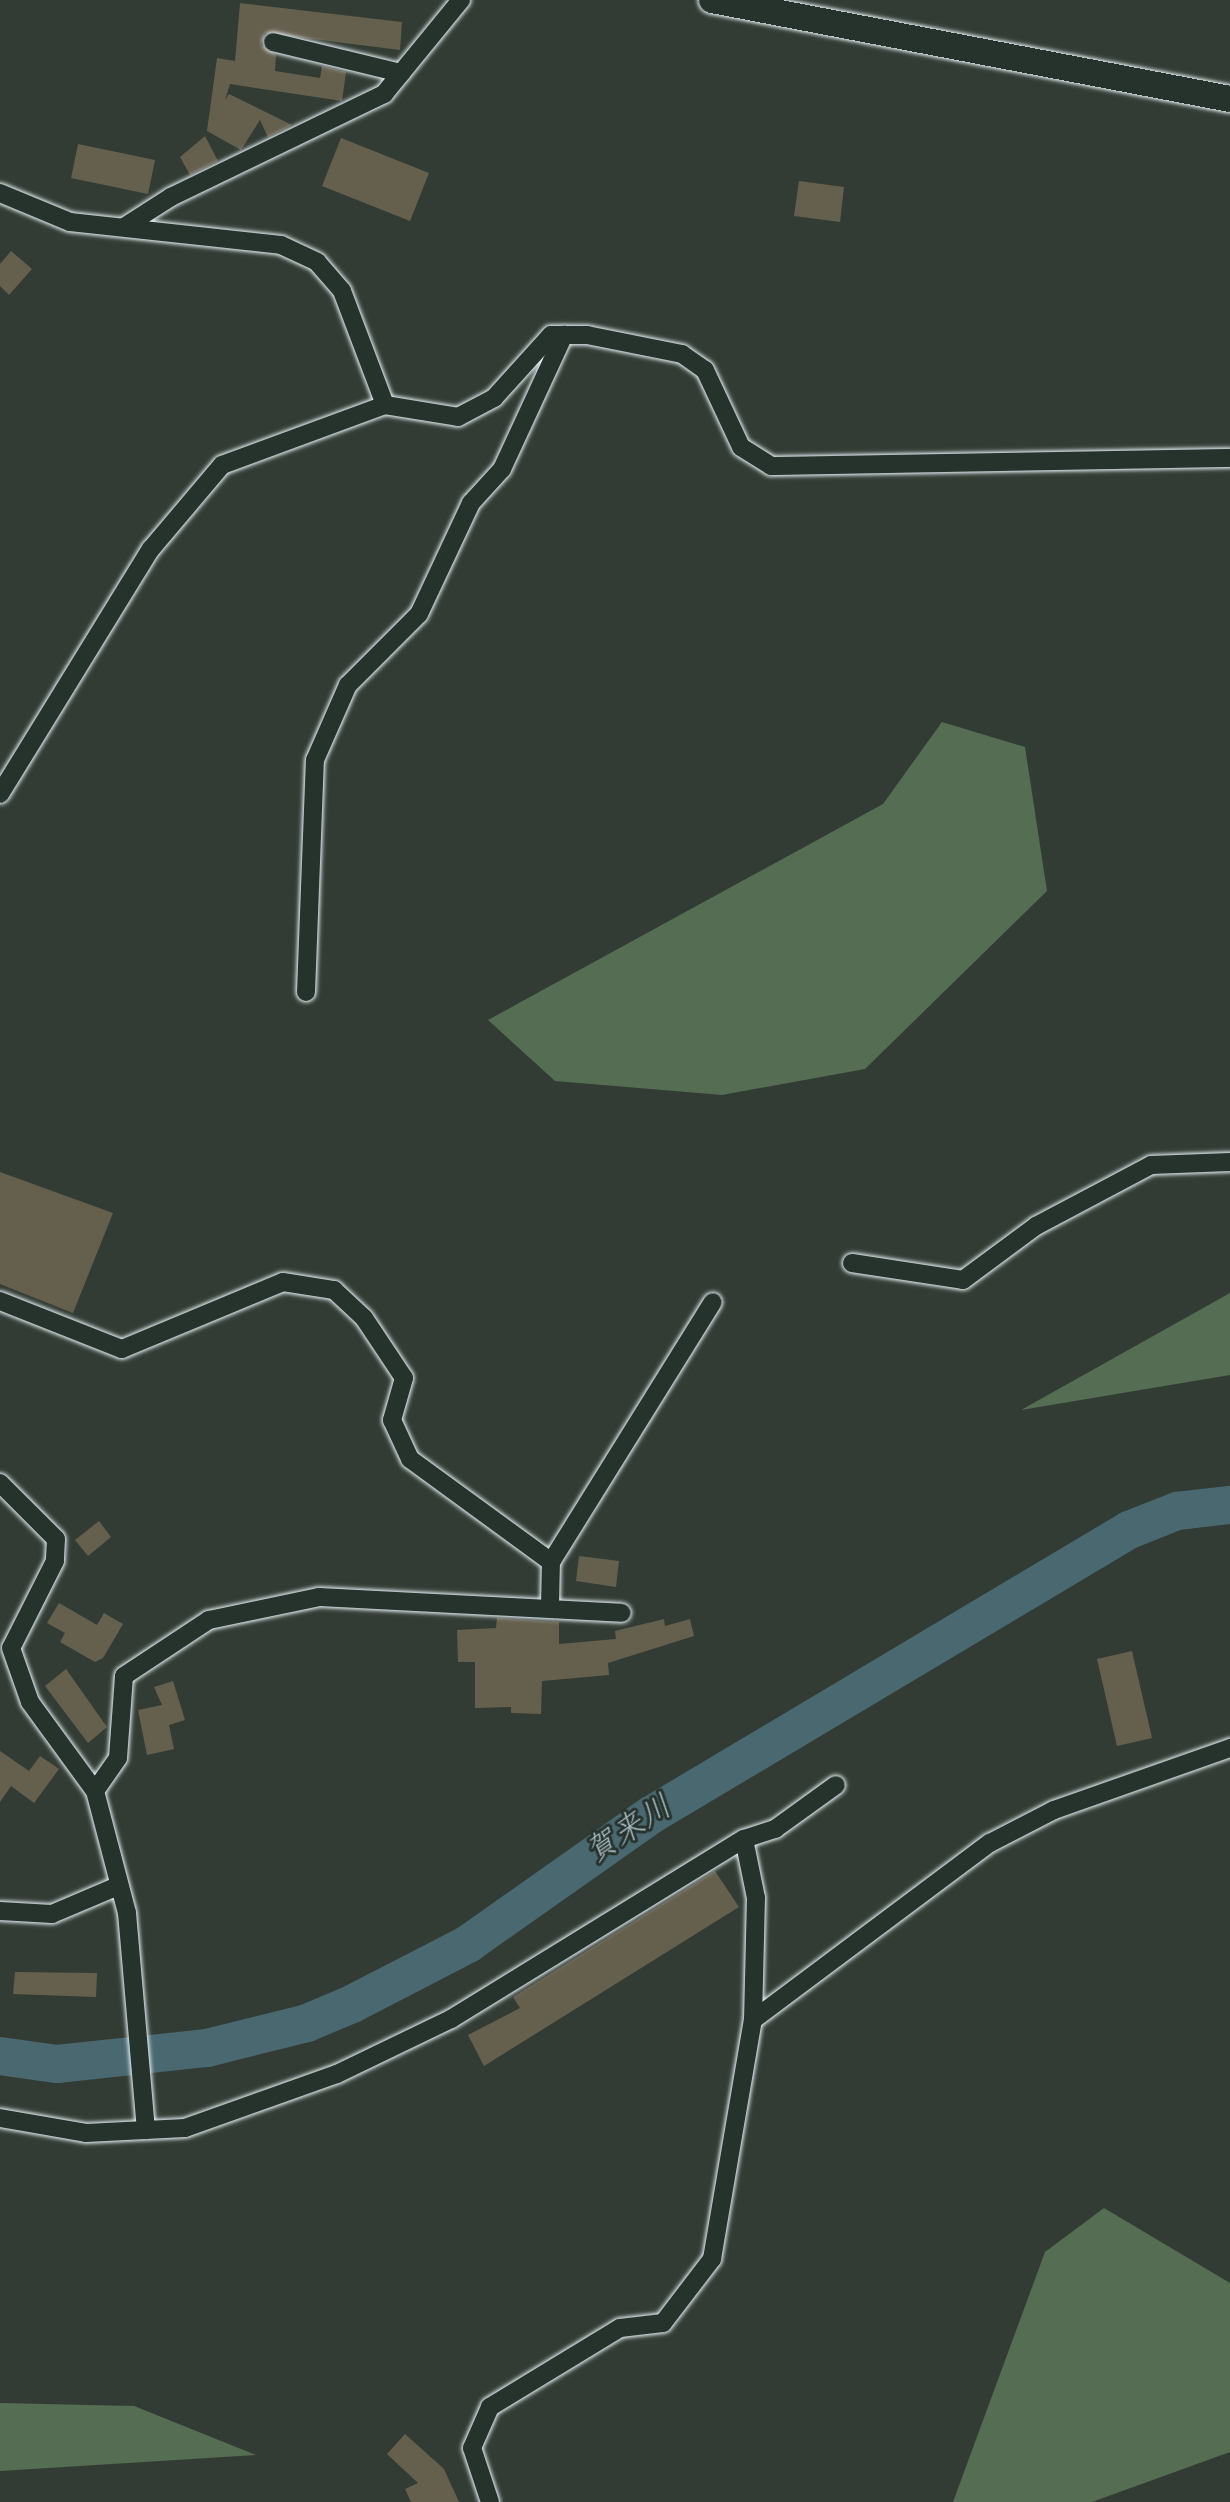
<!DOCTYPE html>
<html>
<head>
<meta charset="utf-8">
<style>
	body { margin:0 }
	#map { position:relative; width:1230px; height:2502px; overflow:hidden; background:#333c34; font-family:Mynerve,"Klee One",sans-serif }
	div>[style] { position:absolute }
	.green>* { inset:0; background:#556d52 }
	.river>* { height:38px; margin:-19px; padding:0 19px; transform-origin:19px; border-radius:19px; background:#496870 }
	.building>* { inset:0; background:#65604e }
	.roads { filter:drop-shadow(0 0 2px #e8f1f8) drop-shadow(0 0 2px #e8f1f8) }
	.street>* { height:18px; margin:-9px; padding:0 9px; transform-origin:9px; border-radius:9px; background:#26332d }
	.secondary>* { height:26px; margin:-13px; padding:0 13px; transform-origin:13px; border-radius:13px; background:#26332d }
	span { translate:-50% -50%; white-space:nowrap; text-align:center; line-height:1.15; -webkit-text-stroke:6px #26332d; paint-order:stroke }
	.water-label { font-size:32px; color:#a8bac2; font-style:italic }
</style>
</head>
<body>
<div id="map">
	<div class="green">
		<div style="clip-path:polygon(942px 722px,1025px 747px,1047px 891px,865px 1069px,722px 1095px,555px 1081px,488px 1020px,883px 804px)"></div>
		<div style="clip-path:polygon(1230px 1293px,1230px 1375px,1021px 1410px)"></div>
		<div style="clip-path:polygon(1104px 2208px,1230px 2283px,1230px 2452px,1092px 2502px,953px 2502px,1045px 2252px)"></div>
		<div style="clip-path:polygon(0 2403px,134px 2406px,256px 2455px,0 2471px)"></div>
	</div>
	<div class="river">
		<div style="left:0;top:2056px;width:58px;rotate:8deg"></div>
		<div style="left:57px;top:2064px;width:151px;rotate:-6.1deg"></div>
		<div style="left:207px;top:2048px;width:103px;rotate:-14deg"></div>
		<div style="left:307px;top:2023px;width:49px;rotate:-22.9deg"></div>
		<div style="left:352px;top:2004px;width:131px;rotate:-27.3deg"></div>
		<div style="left:468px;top:1944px;width:224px;rotate:-35.2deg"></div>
		<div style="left:651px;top:1815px;width:557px;rotate:-30.8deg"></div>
		<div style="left:1129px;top:1530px;width:52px;rotate:-21.6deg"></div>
		<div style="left:1177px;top:1511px;width:53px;rotate:-6.5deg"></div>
	</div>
	<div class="building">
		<div style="clip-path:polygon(240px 3px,402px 22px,400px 50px,265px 33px,261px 45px,276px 55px,275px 71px,320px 78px,322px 66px,346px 72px,342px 101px,230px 84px,225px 100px,229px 94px,292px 125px,268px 137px,260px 120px,241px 150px,207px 131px,217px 58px,235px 61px)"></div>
		<div style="clip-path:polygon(205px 136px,218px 161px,190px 175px,180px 157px)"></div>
		<div style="clip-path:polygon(341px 138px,429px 173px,410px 221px,322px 186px)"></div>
		<div style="clip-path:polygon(78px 144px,155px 160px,148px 194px,71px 178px)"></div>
		<div style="clip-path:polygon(799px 181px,844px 187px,840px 222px,794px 216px)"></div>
		<div style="clip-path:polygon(11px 251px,32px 269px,9px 295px,0 286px,0 264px)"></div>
		<div style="clip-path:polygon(0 1172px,113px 1213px,73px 1313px,0 1284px)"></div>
		<div style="clip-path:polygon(99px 1521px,111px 1537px,88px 1556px,75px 1540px)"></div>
		<div style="clip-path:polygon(579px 1556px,619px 1561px,616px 1587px,576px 1581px)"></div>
		<div style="clip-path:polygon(59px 1603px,97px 1625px,104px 1613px,123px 1624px,103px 1658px,95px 1662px,60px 1642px,65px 1633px,47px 1623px)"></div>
		<div style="clip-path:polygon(497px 1618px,559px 1622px,559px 1644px,616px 1639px,615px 1631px,664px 1619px,665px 1626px,690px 1619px,694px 1636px,608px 1663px,609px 1675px,542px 1681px,541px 1714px,511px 1713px,511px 1707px,475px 1708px,475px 1662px,458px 1662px,457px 1630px,496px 1628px)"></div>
		<div style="clip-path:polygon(1132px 1651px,1152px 1738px,1117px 1746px,1097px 1659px)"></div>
		<div style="clip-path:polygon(66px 1669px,107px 1727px,88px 1743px,45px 1686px)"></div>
		<div style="clip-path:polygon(173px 1681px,185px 1720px,169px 1725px,174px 1749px,147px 1755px,138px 1710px,162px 1705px,154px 1687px)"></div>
		<div style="clip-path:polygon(0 1751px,29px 1771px,40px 1756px,59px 1769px,34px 1803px,11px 1786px,0 1802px)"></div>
		<div style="clip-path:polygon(715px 1871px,739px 1907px,484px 2066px,468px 2035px,520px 2008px,513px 1997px)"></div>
		<div style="clip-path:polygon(15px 1972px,97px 1973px,96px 1997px,13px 1994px)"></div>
		<div style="clip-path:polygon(405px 2434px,444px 2469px,459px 2502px,411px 2502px,405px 2489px,418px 2483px,387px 2454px)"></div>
	</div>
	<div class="roads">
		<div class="street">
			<div style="left:273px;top:42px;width:132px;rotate:13.6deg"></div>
			<div style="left:0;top:193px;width:76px;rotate:22.5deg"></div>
			<div style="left:70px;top:222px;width:212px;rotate:6.2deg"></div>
			<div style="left:281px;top:245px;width:40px;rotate:25deg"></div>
			<div style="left:317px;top:262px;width:38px;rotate:49deg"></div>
			<div style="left:342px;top:291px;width:122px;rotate:69.3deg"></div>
			<div style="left:124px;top:227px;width:56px;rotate:-32.6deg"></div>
			<div style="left:171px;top:197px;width:237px;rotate:-25.8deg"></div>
			<div style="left:384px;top:94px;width:122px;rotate:-50.7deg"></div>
			<div style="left:0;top:794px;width:288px;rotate:-58.4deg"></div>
			<div style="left:151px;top:549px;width:110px;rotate:-49.8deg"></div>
			<div style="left:222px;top:465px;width:174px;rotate:-20.2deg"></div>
			<div style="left:385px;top:405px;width:74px;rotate:9.3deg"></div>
			<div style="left:458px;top:417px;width:41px;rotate:-27.8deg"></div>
			<div style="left:494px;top:398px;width:85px;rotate:-47.9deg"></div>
			<div style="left:551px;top:335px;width:36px"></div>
			<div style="left:587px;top:335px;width:97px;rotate:11.3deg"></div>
			<div style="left:682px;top:354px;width:28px;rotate:35deg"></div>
			<div style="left:705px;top:370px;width:85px;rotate:64.9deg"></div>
			<div style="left:741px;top:447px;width:36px;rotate:32deg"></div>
			<div style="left:771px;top:466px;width:459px;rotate:-1deg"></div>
			<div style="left:306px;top:992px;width:232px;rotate:-87.8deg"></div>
			<div style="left:315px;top:760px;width:82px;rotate:-66.3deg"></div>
			<div style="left:348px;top:685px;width:100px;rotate:-45deg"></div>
			<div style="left:419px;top:614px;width:123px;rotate:-64.9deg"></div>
			<div style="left:471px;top:503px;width:46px;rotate:-47.6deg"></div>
			<div style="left:502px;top:469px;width:148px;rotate:-65.2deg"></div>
			<div style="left:852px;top:1263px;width:112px;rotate:8.7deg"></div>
			<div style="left:963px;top:1280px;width:91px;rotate:-36.5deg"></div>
			<div style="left:1036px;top:1226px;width:130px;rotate:-27.9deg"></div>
			<div style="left:1151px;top:1165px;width:79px;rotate:-2.2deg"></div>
			<div style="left:0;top:1301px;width:131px;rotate:21.5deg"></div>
			<div style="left:122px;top:1349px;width:174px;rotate:-22.6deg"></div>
			<div style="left:283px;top:1282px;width:52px;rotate:8.9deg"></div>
			<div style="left:334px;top:1290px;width:41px;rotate:43deg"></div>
			<div style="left:364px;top:1318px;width:72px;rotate:56.3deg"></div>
			<div style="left:404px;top:1378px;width:44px;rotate:105.9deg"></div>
			<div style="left:392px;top:1420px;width:43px;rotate:65.2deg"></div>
			<div style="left:410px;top:1459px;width:175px;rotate:36.1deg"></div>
			<div style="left:0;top:1483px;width:79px;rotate:45deg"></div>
			<div style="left:56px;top:1539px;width:22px;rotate:93deg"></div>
			<div style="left:55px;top:1561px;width:97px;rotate:116.8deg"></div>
			<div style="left:11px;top:1648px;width:57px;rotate:70.6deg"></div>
			<div style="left:30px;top:1702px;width:110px;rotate:53.9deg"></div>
			<div style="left:95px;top:1791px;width:126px;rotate:75.3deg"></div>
			<div style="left:127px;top:1913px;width:218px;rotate:85deg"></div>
			<div style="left:550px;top:1605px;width:43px;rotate:-88.7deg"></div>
			<div style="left:551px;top:1562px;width:306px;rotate:-58.1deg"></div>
			<div style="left:95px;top:1791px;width:40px;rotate:-55.1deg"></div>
			<div style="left:118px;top:1758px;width:82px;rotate:-85.8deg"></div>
			<div style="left:124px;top:1676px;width:102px;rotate:-33.4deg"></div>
			<div style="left:209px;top:1620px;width:112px;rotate:-11.8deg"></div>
			<div style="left:319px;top:1597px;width:303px;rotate:3deg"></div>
			<div style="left:0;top:1911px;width:52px;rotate:3.3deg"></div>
			<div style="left:52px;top:1914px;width:72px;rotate:-23deg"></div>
			<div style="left:753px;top:2020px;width:296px;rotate:-36.8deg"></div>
			<div style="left:990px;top:1843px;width:72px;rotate:-27.3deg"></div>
			<div style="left:1054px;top:1810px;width:187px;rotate:-19.4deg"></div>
			<div style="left:0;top:2118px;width:87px;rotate:9.9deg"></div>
			<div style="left:86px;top:2133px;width:99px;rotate:-2.9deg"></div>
			<div style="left:185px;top:2128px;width:161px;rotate:-19.6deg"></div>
			<div style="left:337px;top:2074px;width:127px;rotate:-25.8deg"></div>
			<div style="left:451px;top:2019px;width:344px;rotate:-31.6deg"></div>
			<div style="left:744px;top:1839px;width:33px;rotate:-18deg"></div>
			<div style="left:775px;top:1829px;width:75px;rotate:-35.8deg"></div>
			<div style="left:490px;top:2502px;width:57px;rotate:-108.4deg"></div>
			<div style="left:472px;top:2448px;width:45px;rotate:-66.3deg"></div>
			<div style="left:490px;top:2407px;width:152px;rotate:-31.3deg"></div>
			<div style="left:620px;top:2328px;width:43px;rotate:-6.6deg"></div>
			<div style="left:663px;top:2323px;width:81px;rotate:-52.6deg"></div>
			<div style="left:712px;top:2259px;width:242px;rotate:-80.3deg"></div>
			<div style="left:753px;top:2020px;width:122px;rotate:-88.6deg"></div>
			<div style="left:756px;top:1898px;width:60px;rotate:-101.5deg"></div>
		</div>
		<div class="secondary">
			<div style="left:712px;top:0;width:527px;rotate:10.82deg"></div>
		</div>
	</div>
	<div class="water-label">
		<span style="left:629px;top:1830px;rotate:-33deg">賀来川</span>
	</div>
</div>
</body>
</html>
